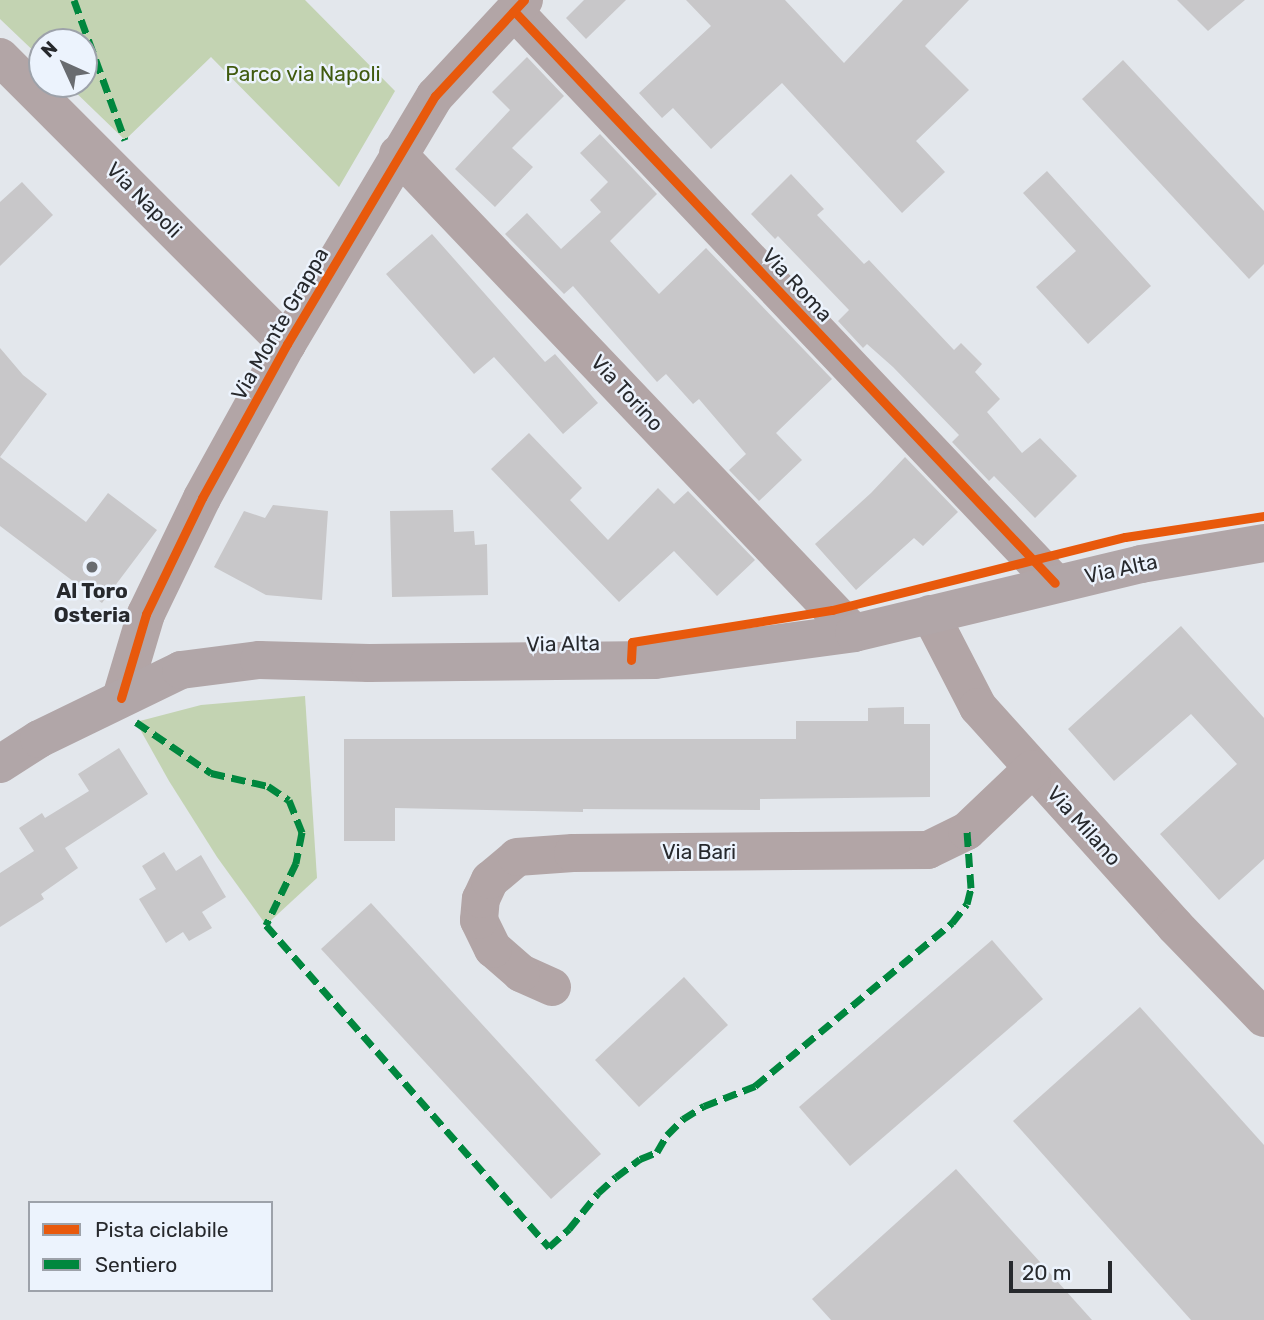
<!DOCTYPE html>
<html>
<head>
<meta charset="utf-8">
<style>
	body { margin:0 }
	#map { position:relative; width:1264px; height:1320px; overflow:hidden; background:#e3e7ec; font-family:Rubik,sans-serif }
	div>[style] { position:absolute }
	.green>* { inset:0; background:#c3d3b2 }
	.building>* { inset:0; background:#c8c7c9 }
	.minor>* { height:38px; margin:-19px; padding:0 19px; transform-origin:19px; border-radius:19px; background:#b2a5a6 }
	.major>* { height:38px; margin:-19px; padding:0 19px; transform-origin:19px; border-radius:19px; background:#b1a6a8 }
	.quiet>* { height:7px; margin-top:-3.5px; transform-origin:0; background:repeating-linear-gradient(90deg,#00873e 0 14px,transparent 0 21px) }
	.cycleway>* { height:9px; margin:-4.5px; padding:0 4.5px; transform-origin:4.5px; border-radius:4.5px; background:#e8590c }
	.dots>* { width:19px; height:19px; translate:-50% -50%; box-sizing:border-box; border:4px solid #ecf3fd; border-radius:50% }
	span { translate:-50% -50%; white-space:nowrap; text-align:center; line-height:1.15; -webkit-text-stroke:5px #ecf3fd; paint-order:stroke }
	.park-label { font-size:21px; color:#405a0e }
	.street-label { font-size:21px; color:#27292d }
	.poi-label { font-size:21px; color:#27292d; font-weight:700 }
	.legend { position:absolute; left:28px; top:1201px; width:245px; height:91px; box-sizing:border-box; background:#ecf3fd; border:2px solid #9da2aa; margin:0; padding:9px 12px; list-style:none; font-size:21px; color:#27292d }
	.legend li { display:flex; align-items:center; gap:14px; height:35px }
	.legend b { width:35px; border:2px solid #9da2aa }
	.north { position:absolute; left:28px; top:28px; width:70px; height:70px; box-sizing:border-box; background:#ecf3fd; border:2px solid #9da2aa; border-radius:50%; rotate:315deg; font-size:19px; font-weight:700; line-height:28px; text-align:center; color:#27292d }
	.north::after { content:''; display:block; margin:auto; width:24px; height:32px; background:#696c70; clip-path:polygon(50% 0,100% 100%,50% 72%,0 100%) }
	.scale { position:absolute; left:1009px; top:1261px; width:103px; height:32px; box-sizing:border-box; border:4px solid #27292d; border-top:0; padding-left:9px; font-size:21px; line-height:24px; white-space:nowrap; color:#27292d; -webkit-text-stroke:5px #ecf3fd; paint-order:stroke }
</style>
</head>
<body>
<div id="map">
	<div class="green">
		<div style="clip-path:polygon(0 0,305px 0,395px 91px,339px 187px,211px 57px,125px 140px,67px 84px,84px 84px,84px 42px,42px 42px,42px 59px,0 19px)"></div>
		<div style="clip-path:polygon(305px 696px,317px 878px,266px 925px,217px 857px,169px 781px,136px 722px,201px 705px)"></div>
	</div>
	<div class="building">
		<div style="clip-path:polygon(584px 0,626px 0,586px 39px,566px 18px)"></div>
		<div style="clip-path:polygon(686px 0,785px 0,844px 63px,903px 0,969px 0,925px 46px,969px 90px,916px 141px,945px 172px,902px 213px,782px 83px,711px 149px,673px 108px,662px 118px,639px 93px,711px 26px)"></div>
		<div style="clip-path:polygon(1177px 0,1245px 0,1208px 31px)"></div>
		<div style="clip-path:polygon(527px 57px,564px 96px,512px 148px,533px 167px,495px 207px,455px 169px,510px 110px,492px 92px)"></div>
		<div style="clip-path:polygon(1123px 60px,1264px 211px,1264px 264px,1249px 279px,1082px 99px)"></div>
		<div style="clip-path:polygon(600px 134px,657px 194px,610px 241px,659px 294px,706px 248px,832px 379px,776px 433px,802px 460px,759px 501px,729px 470px,746px 454px,699px 399px,693px 404px,666px 374px,657px 382px,573px 286px,564px 294px,505px 234px,527px 213px,561px 249px,601px 212px,590px 200px,608px 182px,580px 153px)"></div>
		<div style="clip-path:polygon(1047px 171px,1151px 286px,1088px 344px,1036px 287px,1076px 251px,1023px 193px)"></div>
		<div style="clip-path:polygon(791px 174px,824px 209px,817px 215px,864px 264px,869px 260px,954px 350px,961px 343px,982px 364px,975px 372px,1000px 399px,987px 412px,1022px 453px,1040px 438px,1077px 476px,1035px 518px,994px 476px,989px 481px,952px 442px,959px 435px,893px 367px,867px 344px,863px 348px,838px 321px,849px 310px,778px 236px,775px 239px,751px 214px)"></div>
		<div style="clip-path:polygon(22px 182px,53px 215px,0 266px,0 202px)"></div>
		<div style="clip-path:polygon(432px 234px,545px 362px,555px 354px,598px 403px,563px 434px,494px 357px,474px 374px,386px 274px)"></div>
		<div style="clip-path:polygon(0 348px,23px 375px,47px 394px,0 457px,86px 522px,108px 493px,157px 530px,102px 603px,0 526px)"></div>
		<div style="clip-path:polygon(529px 433px,582px 488px,570px 500px,608px 540px,658px 488px,674px 504px,688px 491px,755px 560px,717px 596px,674px 551px,619px 602px,491px 469px)"></div>
		<div style="clip-path:polygon(905px 457px,958px 512px,923px 546px,914px 538px,856px 590px,815px 544px,871px 493px)"></div>
		<div style="clip-path:polygon(273px 505px,328px 511px,322px 600px,266px 595px,214px 567px,244px 511px,265px 518px)"></div>
		<div style="clip-path:polygon(453px 510px,454px 532px,474px 531px,475px 545px,487px 544px,488px 595px,392px 597px,390px 511px)"></div>
		<div style="clip-path:polygon(1181px 626px,1264px 718px,1264px 859px,1219px 900px,1160px 834px,1237px 764px,1191px 714px,1114px 781px,1068px 729px)"></div>
		<div style="clip-path:polygon(904px 707px,904px 724px,930px 724px,930px 797px,760px 799px,760px 810px,583px 809px,583px 812px,395px 808px,395px 841px,344px 841px,344px 739px,796px 739px,796px 721px,868px 721px,868px 708px)"></div>
		<div style="clip-path:polygon(119px 748px,148px 794px,65px 848px,78px 868px,41px 894px,44px 899px,0 927px,0 873px,34px 851px,19px 828px,42px 813px,45px 818px,89px 791px,78px 774px)"></div>
		<div style="clip-path:polygon(164px 852px,176px 871px,201px 855px,226px 897px,202px 912px,212px 928px,189px 941px,183px 932px,166px 943px,139px 899px,156px 889px,142px 866px)"></div>
		<div style="clip-path:polygon(371px 903px,601px 1154px,551px 1199px,321px 949px)"></div>
		<div style="clip-path:polygon(992px 940px,1043px 999px,850px 1166px,799px 1107px)"></div>
		<div style="clip-path:polygon(684px 977px,728px 1025px,639px 1107px,595px 1060px)"></div>
		<div style="clip-path:polygon(1140px 1007px,1264px 1145px,1264px 1320px,1191px 1320px,1013px 1121px)"></div>
		<div style="clip-path:polygon(956px 1169px,1040px 1262px,1092px 1320px,831px 1320px,812px 1299px)"></div>
	</div>
	<div class="minor">
		<div style="left:514px;top:11px;width:787px;rotate:46.6deg"></div>
		<div style="left:0;top:57px;width:406px;rotate:45deg"></div>
		<div style="left:398px;top:154px;width:661px;rotate:46.41deg"></div>
		<div style="left:930px;top:614px;width:105px;rotate:62.7deg"></div>
		<div style="left:978px;top:707px;width:295px;rotate:48deg"></div>
		<div style="left:1175px;top:926px;width:128px;rotate:45.9deg"></div>
		<div style="left:121px;top:698px;width:88px;rotate:-73.4deg"></div>
		<div style="left:146px;top:614px;width:129px;rotate:-64.2deg"></div>
		<div style="left:202px;top:498px;width:176px;rotate:-61.1deg"></div>
		<div style="left:287px;top:344px;width:289px;rotate:-59.2deg"></div>
		<div style="left:435px;top:96px;width:131px;rotate:-47.2deg"></div>
		<div style="left:552px;top:987px;width:34px;rotate:-156deg"></div>
		<div style="left:521px;top:973px;width:37px;rotate:-139deg"></div>
		<div style="left:493px;top:949px;width:32px;rotate:-116deg"></div>
		<div style="left:479px;top:920px;width:21px;rotate:-85deg"></div>
		<div style="left:481px;top:899px;width:21px;rotate:-65deg"></div>
		<div style="left:490px;top:880px;width:35px;rotate:-40deg"></div>
		<div style="left:517px;top:857px;width:56px;rotate:-4.1deg"></div>
		<div style="left:573px;top:853px;width:355px;rotate:-0.5deg"></div>
		<div style="left:928px;top:850px;width:43px;rotate:-26deg"></div>
		<div style="left:967px;top:831px;width:90px;rotate:-43.6deg"></div>
	</div>
	<div class="major">
		<div style="left:0;top:764px;width:46px;rotate:-32.7deg"></div>
		<div style="left:39px;top:739px;width:158px;rotate:-25.9deg"></div>
		<div style="left:181px;top:670px;width:79px;rotate:-7.3deg"></div>
		<div style="left:259px;top:660px;width:110px;rotate:1.6deg"></div>
		<div style="left:369px;top:663px;width:286px;rotate:-0.6deg"></div>
		<div style="left:655px;top:660px;width:201px;rotate:-7.7deg"></div>
		<div style="left:854px;top:633px;width:295px;rotate:-13.5deg"></div>
		<div style="left:1141px;top:564px;width:125px;rotate:-9.7deg"></div>
	</div>
	<div class="quiet">
		<div style="left:74px;top:0;width:149px;rotate:70deg"></div>
		<div style="left:136px;top:722px;width:91px;rotate:34.2deg"></div>
		<div style="left:211px;top:773px;width:58px;rotate:12.8deg"></div>
		<div style="left:268px;top:786px;width:25px;rotate:34deg"></div>
		<div style="left:289px;top:800px;width:35px;rotate:68deg"></div>
		<div style="left:302px;top:832px;width:32px;rotate:101deg"></div>
		<div style="left:296px;top:863px;width:69px;rotate:115.8deg"></div>
		<div style="left:266px;top:925px;width:429px;rotate:48.7deg"></div>
		<div style="left:549px;top:1247px;width:27px;rotate:-42deg"></div>
		<div style="left:569px;top:1229px;width:46px;rotate:-51.1deg"></div>
		<div style="left:598px;top:1193px;width:24px;rotate:-42deg"></div>
		<div style="left:616px;top:1177px;width:30px;rotate:-37deg"></div>
		<div style="left:640px;top:1159px;width:18px;rotate:-22deg"></div>
		<div style="left:657px;top:1152px;width:20px;rotate:-60deg"></div>
		<div style="left:667px;top:1135px;width:23px;rotate:-45deg"></div>
		<div style="left:683px;top:1119px;width:25px;rotate:-32deg"></div>
		<div style="left:704px;top:1106px;width:55px;rotate:-21.4deg"></div>
		<div style="left:755px;top:1086px;width:256px;rotate:-39.6deg"></div>
		<div style="left:952px;top:923px;width:24px;rotate:-52deg"></div>
		<div style="left:967px;top:904px;width:16px;rotate:-76deg"></div>
		<div style="left:971px;top:888px;width:57px;rotate:-94deg"></div>
	</div>
	<div class="cycleway">
		<div style="left:514px;top:11px;width:787px;rotate:46.6deg"></div>
		<div style="left:631px;top:660px;width:18px;rotate:-87deg"></div>
		<div style="left:632px;top:642px;width:203px;rotate:-9.1deg"></div>
		<div style="left:832px;top:610px;width:302px;rotate:-14deg"></div>
		<div style="left:1125px;top:537px;width:141px;rotate:-8.6deg"></div>
		<div style="left:121px;top:698px;width:88px;rotate:-73.4deg"></div>
		<div style="left:146px;top:614px;width:129px;rotate:-64.2deg"></div>
		<div style="left:202px;top:498px;width:176px;rotate:-61.1deg"></div>
		<div style="left:287px;top:344px;width:289px;rotate:-59.2deg"></div>
		<div style="left:435px;top:96px;width:131px;rotate:-47.2deg"></div>
	</div>
	<div class="dots">
		<div style="left:92px;top:567px;background:#696c70"></div>
	</div>
	<div class="park-label">
		<span style="left:303px;top:74px">Parco via Napoli</span>
	</div>
	<div class="street-label">
		<span style="left:144px;top:200px;rotate:45deg">Via Napoli</span>
		<span style="left:797px;top:285px;rotate:47deg">Via Roma</span>
		<span style="left:280px;top:324px;rotate:-60deg">Via Monte Grappa</span>
		<span style="left:627px;top:393px;rotate:47deg">Via Torino</span>
		<span style="left:1121px;top:569px;rotate:-12deg">Via Alta</span>
		<span style="left:563px;top:644px;rotate:-1deg">Via Alta</span>
		<span style="left:1084px;top:826px;rotate:48deg">Via Milano</span>
		<span style="left:699px;top:852px">Via Bari</span>
	</div>
	<div class="poi-label">
		<span style="left:92px;top:603px">Al Toro<br>Osteria</span>
	</div>
	<ul class="legend">
	<li><b style="height:9px;background:#e8590c"></b>Pista ciclabile</li>
	<li><b style="height:9px;background:#00873e"></b>Sentiero</li>
	</ul>
	<div class="north">N</div>
	<div class="scale">20 m</div>
</div>
</body>
</html>
